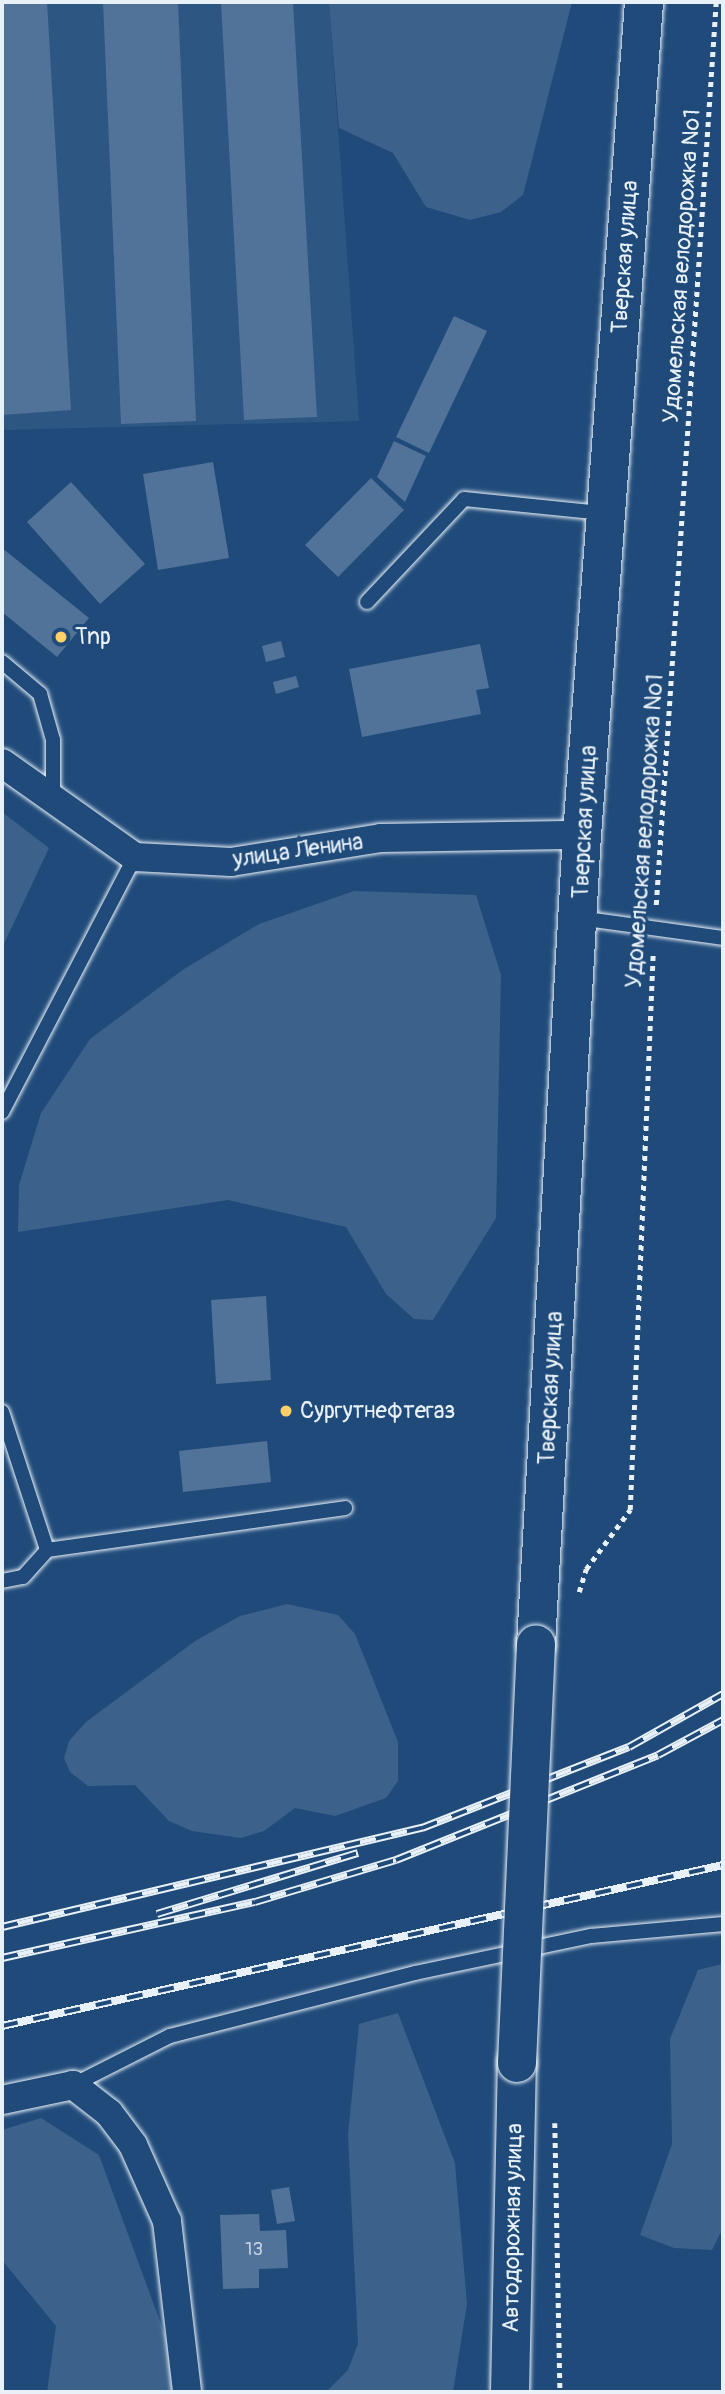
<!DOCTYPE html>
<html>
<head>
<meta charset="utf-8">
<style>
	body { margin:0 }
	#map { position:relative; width:725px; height:2394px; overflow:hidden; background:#1f4a7a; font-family:Pangolin,sans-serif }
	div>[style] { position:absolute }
	.built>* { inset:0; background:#2e5683 }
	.green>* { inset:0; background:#3c628c }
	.building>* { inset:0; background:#517399 }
	.path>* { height:4.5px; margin-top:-2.25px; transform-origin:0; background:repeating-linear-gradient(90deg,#e8f1f8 0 5px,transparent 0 10px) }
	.roads { filter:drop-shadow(0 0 2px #e8f1f8) drop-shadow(0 0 2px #e8f1f8) }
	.service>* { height:14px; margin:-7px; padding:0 7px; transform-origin:7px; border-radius:7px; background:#1f4a7a }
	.minor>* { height:28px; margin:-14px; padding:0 14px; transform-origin:14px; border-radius:14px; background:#1f4a7a }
	.secondary>* { height:38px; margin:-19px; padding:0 19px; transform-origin:19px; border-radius:19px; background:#1f4a7a }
	.rail>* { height:8px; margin-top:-4px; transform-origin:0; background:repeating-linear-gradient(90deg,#1f4a7a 0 16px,#e8f1f8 0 32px); box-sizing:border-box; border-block:2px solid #e8f1f8 }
	.bridges { filter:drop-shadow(0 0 2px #e8f1f8) drop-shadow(0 0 2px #e8f1f8) }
	.secondary-bridge>* { height:38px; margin:-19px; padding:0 19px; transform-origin:19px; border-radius:19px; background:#1f4a7a }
	.dots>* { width:19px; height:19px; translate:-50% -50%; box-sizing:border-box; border:4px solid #1f4a7a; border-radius:50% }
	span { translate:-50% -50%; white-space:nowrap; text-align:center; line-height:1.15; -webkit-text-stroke:6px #1f4a7a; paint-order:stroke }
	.number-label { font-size:19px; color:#c2d2e0 }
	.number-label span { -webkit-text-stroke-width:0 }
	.street-label { font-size:23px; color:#e8f1f8 }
	.poi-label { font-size:23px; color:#e8f1f8 }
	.left { translate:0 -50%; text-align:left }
	.frame { position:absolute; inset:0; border:4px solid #e8f1f8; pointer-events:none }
</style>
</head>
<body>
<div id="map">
	<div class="built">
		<div style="clip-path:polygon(2px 2px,329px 2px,359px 421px,2px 430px)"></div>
	</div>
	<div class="green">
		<div style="clip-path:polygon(329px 2px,572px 2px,523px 195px,501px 212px,470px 220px,426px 207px,393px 153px,339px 128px)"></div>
		<div style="clip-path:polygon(2px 812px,49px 848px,2px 948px)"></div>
		<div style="clip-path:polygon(354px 891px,476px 895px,501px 975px,496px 1218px,433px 1320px,414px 1319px,386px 1294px,346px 1227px,228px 1200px,18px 1232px,19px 1185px,41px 1113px,90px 1039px,184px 969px,259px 924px)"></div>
		<div style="clip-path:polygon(287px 1604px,338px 1615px,355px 1634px,398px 1742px,398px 1781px,386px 1798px,335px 1816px,295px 1808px,264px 1831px,241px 1838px,192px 1831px,169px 1821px,135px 1785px,88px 1786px,70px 1772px,64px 1758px,69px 1741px,86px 1722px,195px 1641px,240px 1616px)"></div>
		<div style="clip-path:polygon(722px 1964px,723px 2228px,712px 2250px,674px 2248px,640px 2235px,672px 2144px,670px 2039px,698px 1970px)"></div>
		<div style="clip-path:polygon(398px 2013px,455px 2163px,467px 2304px,453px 2392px,326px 2392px,348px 2370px,358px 2344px,348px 2135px,359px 2024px)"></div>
		<div style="clip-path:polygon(41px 2118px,99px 2155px,172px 2354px,173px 2392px,47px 2392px,56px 2326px,2px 2260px,2px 2130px)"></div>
	</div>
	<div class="building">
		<div style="clip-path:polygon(2px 2px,47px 2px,71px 410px,2px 415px)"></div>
		<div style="clip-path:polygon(103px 2px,178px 2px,196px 421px,121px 424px)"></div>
		<div style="clip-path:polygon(221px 2px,293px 2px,317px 417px,244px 420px)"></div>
		<div style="clip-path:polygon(454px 316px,487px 331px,429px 453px,396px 437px)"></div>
		<div style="clip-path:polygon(394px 441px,426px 456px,405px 502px,377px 477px)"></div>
		<div style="clip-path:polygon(213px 462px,229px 558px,158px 570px,143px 474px)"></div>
		<div style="clip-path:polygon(371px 478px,404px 510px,338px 577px,305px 545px)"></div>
		<div style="clip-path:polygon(71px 482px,145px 564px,100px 604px,27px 522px)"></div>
		<div style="clip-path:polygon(2px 548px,89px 618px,57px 657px,2px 612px)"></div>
		<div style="clip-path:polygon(281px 641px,285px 657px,266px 662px,262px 646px)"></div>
		<div style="clip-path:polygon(480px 644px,489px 688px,476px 690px,481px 714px,362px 737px,349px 669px)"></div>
		<div style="clip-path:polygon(296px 676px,299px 687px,276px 694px,273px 682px)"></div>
		<div style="clip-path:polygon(266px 1296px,271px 1380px,216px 1384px,211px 1300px)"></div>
		<div style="clip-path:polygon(267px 1441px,271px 1482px,183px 1492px,179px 1451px)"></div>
		<div style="clip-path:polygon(289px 2187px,295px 2221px,277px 2224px,271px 2190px)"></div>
		<div style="clip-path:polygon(259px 2214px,260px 2231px,286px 2230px,288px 2268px,259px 2269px,259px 2288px,223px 2289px,220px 2215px)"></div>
	</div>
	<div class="path">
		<div style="left:656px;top:905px;width:905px;rotate:-86.2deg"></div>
		<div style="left:579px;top:1592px;width:24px;rotate:-73deg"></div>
		<div style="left:586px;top:1569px;width:74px;rotate:-53.3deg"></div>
		<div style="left:630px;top:1510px;width:557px;rotate:-87.64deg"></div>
		<div style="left:555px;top:2123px;width:269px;rotate:88.9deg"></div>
	</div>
	<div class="roads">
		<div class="service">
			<div style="left:367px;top:602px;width:141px;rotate:-46.7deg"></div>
			<div style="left:464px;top:499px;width:140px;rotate:5.8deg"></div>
			<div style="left:2px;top:662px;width:50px;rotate:40.1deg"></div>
			<div style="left:40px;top:694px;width:48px;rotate:74.2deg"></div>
			<div style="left:53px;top:740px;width:60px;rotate:90deg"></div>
			<div style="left:579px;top:918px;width:145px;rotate:7.9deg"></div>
			<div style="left:2px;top:1112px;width:288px;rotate:-62.5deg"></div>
			<div style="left:2px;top:1412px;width:145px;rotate:71.9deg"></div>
			<div style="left:47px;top:1550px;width:301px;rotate:-8deg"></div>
			<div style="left:2px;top:1581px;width:21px;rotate:-11deg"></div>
			<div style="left:23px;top:1577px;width:36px;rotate:-48deg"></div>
			<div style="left:73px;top:2085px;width:109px;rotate:-26.8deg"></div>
			<div style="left:170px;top:2036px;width:253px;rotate:-14.4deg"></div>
			<div style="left:415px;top:1973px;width:180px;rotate:-11.9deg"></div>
			<div style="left:591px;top:1936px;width:133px;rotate:-5.2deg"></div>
		</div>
		<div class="minor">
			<div style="left:2px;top:763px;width:163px;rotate:35.3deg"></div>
			<div style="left:135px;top:857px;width:96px;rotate:3deg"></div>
			<div style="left:231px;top:862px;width:152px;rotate:-9.1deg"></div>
			<div style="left:381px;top:838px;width:201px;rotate:-0.9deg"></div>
			<div style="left:2px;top:2100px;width:73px;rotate:-11.9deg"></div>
			<div style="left:73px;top:2085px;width:46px;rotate:37.9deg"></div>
			<div style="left:109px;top:2113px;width:40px;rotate:53deg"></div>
			<div style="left:133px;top:2145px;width:83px;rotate:65.9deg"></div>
			<div style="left:167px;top:2221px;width:172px;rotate:83.3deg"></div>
		</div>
		<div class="secondary">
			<div style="left:536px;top:1644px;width:810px;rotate:-86.75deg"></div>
			<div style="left:582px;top:835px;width:835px;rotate:-85.74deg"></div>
			<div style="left:510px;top:2392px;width:329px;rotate:-88.8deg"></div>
		</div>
	</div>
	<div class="rail">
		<div style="left:157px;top:1914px;width:210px;rotate:-16.9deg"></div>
		<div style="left:2px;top:1927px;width:432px;rotate:-13.3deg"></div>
		<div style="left:422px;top:1828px;width:222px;rotate:-21.4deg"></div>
		<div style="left:629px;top:1747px;width:108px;rotate:-29.4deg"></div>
		<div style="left:2px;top:1958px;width:259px;rotate:-12.5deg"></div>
		<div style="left:255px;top:1902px;width:147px;rotate:-16.6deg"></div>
		<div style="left:396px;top:1860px;width:282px;rotate:-21.8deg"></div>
		<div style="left:658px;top:1755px;width:74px;rotate:-28.3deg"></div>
		<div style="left:2px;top:2026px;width:739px;rotate:-12.59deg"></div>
	</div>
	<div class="bridges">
		<div class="secondary-bridge">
			<div style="left:517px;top:2063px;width:419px;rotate:-87.4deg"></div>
		</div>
	</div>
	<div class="dots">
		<div style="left:61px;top:637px;background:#ffd166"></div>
		<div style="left:286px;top:1411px;background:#ffd166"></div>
	</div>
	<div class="number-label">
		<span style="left:254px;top:2250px">13</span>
	</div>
	<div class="street-label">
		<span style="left:625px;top:257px;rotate:-86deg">Тверская улица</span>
		<span style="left:682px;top:266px;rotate:-86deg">Удомельская велодорожка №1</span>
		<span style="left:585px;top:822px;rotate:-87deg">Тверская улица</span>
		<span style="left:645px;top:831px;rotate:-86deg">Удомельская велодорожка №1</span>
		<span style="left:298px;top:851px;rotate:-8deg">улица Ленина</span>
		<span style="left:551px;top:1388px;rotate:-87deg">Тверская улица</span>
		<span style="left:513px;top:2228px;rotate:-89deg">Автодорожная улица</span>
	</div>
	<div class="poi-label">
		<span class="left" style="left:75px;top:637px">Tnp</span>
		<span class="left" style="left:300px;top:1411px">Сургутнефтегаз</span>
	</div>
	<div class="frame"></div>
</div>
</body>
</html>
